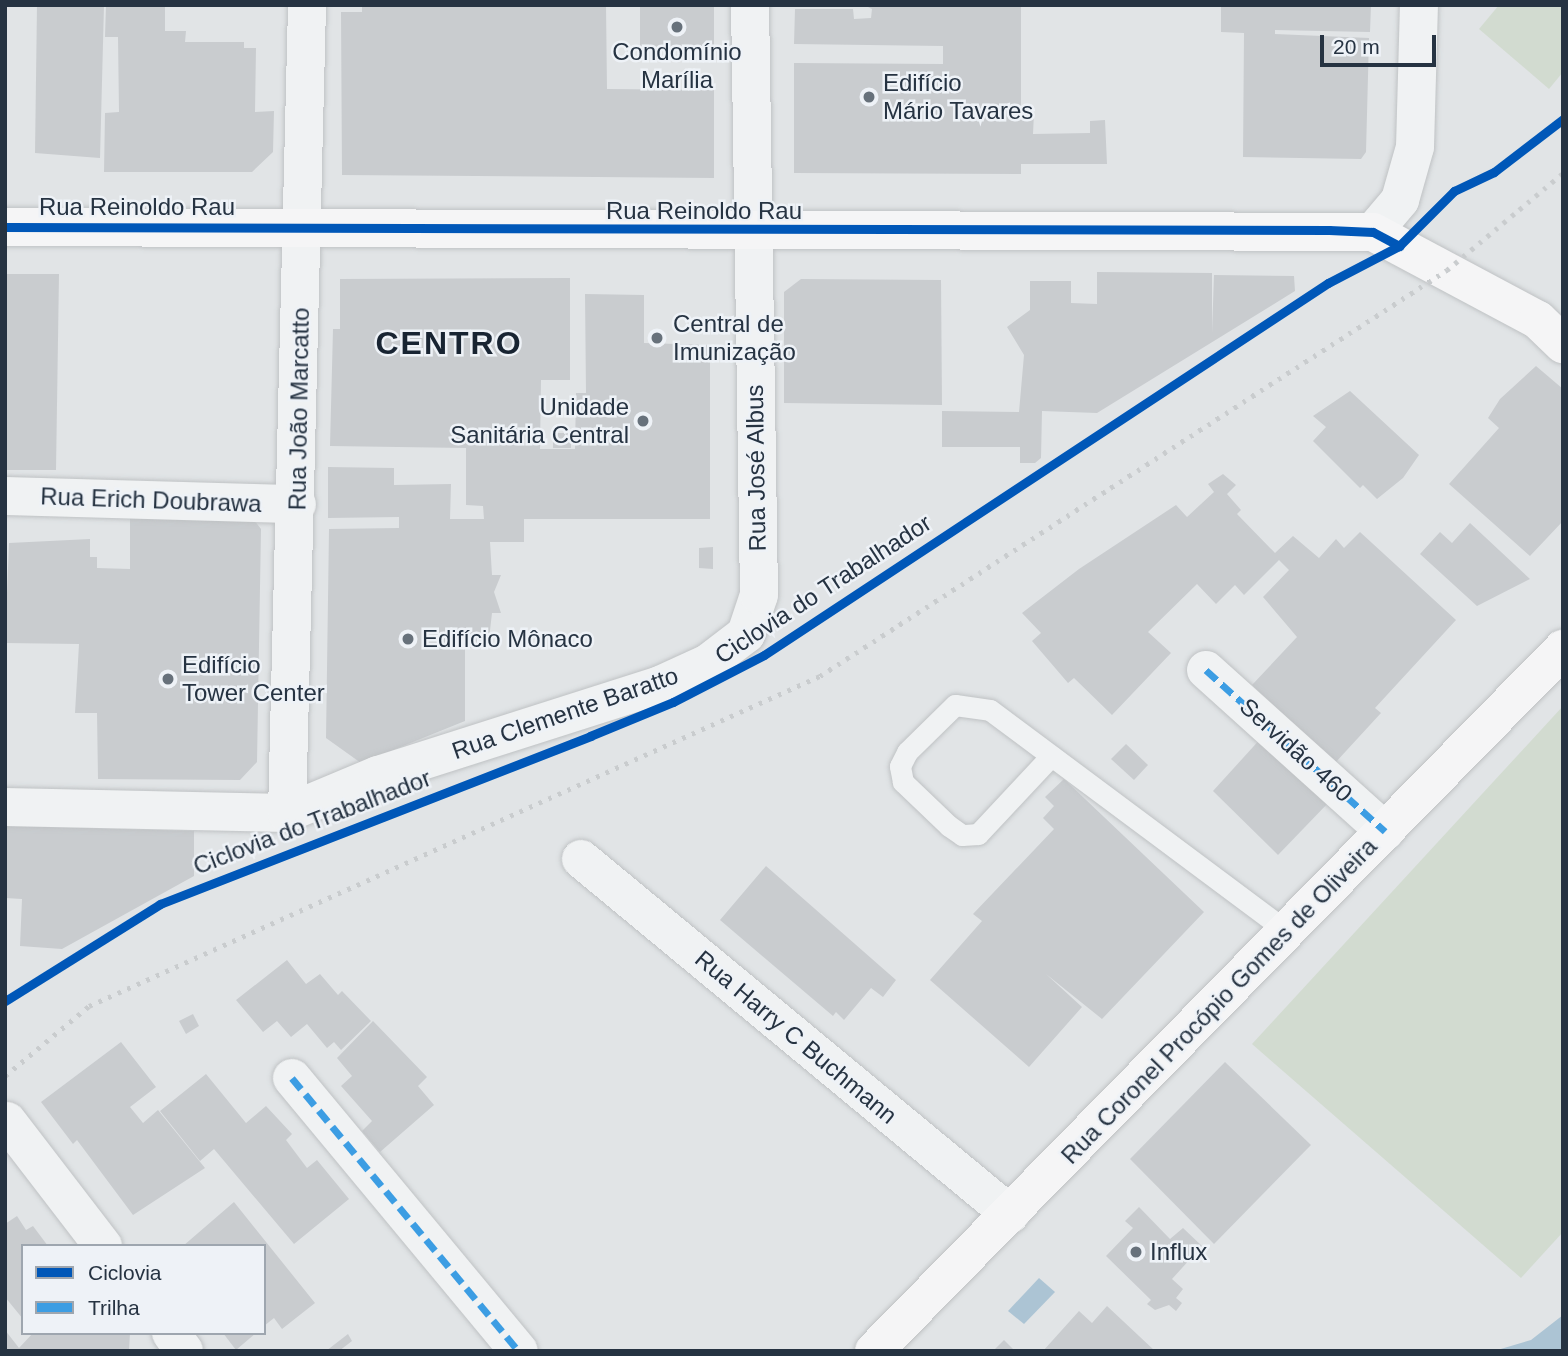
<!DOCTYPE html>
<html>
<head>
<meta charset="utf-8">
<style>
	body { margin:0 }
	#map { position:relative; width:1568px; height:1356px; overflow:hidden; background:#e1e4e6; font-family:Helvetica,sans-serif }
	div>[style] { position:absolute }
	.green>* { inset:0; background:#d2dbd0 }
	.water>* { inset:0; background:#acc4d4 }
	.building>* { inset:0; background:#c9cccf }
	.roads { filter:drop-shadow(0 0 2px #bfc2c4) drop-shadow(0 0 2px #bfc2c4) }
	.service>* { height:21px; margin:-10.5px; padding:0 10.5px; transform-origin:10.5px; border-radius:10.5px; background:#f0f2f3 }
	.minor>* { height:38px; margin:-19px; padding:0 19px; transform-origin:19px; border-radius:19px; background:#f0f2f3 }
	.tertiary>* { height:38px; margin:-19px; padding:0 19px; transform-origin:19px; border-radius:19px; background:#f0f2f3 }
	.primary>* { height:38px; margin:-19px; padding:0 19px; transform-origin:19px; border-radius:19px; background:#f5f5f6 }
	.trunk>* { height:38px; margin:-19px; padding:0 19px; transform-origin:19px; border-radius:19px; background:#f5f5f6 }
	.rail>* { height:5px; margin-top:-2.5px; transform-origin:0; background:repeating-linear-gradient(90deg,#c9ccce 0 3.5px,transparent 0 10.5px) }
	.quiet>* { height:7px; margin-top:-3.5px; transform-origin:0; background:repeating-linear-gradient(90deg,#3c9de3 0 14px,transparent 0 21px) }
	.cycleway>* { height:9px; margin:-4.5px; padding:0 4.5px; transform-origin:4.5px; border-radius:4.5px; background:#0057b8 }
	.dots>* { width:19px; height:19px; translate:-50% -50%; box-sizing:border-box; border:4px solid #eef2f7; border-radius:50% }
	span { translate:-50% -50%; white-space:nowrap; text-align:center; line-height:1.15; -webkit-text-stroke:5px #eef2f7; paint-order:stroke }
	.poi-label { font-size:24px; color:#263342 }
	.left { translate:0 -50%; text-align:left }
	.right { translate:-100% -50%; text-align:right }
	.street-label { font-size:24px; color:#263342 }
	.district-label { font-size:32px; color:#182432; font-weight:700; letter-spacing:2px }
	.frame { position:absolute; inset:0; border:7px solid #263342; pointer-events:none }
	.legend { position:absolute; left:21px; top:1244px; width:245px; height:91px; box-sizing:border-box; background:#eef2f7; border:2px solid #9ea6af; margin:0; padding:9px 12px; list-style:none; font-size:21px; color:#263342 }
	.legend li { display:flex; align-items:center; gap:14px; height:35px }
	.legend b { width:35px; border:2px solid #9ea6af }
	.scale { position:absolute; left:1320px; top:35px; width:116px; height:32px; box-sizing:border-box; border:4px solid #263342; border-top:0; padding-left:9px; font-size:21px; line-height:24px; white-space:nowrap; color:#263342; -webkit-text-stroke:5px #eef2f7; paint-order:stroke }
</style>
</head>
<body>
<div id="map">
	<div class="green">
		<div style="clip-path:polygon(1499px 5px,1563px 5px,1563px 72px,1549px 89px,1479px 29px)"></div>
		<div style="clip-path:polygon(1563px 706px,1563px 1232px,1521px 1278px,1252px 1044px)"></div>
	</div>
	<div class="water">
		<div style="clip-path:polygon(1039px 1278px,1055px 1292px,1024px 1324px,1008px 1311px)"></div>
		<div style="clip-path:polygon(1563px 1315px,1563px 1351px,1494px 1351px,1531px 1340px)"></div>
	</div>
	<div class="building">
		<div style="clip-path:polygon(37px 5px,104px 5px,100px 158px,35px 153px)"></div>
		<div style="clip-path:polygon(106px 5px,165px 6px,165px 31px,186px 31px,185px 42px,244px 42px,244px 48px,256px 48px,255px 112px,274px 111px,273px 152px,252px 172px,104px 172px,105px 113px,119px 112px,118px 37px,105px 37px)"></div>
		<div style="clip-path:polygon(362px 5px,606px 5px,607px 89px,714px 90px,714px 178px,342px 175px,341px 12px,362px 12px)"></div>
		<div style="clip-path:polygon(640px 5px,714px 5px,714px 49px,640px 51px)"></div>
		<div style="clip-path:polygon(864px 5px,1021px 5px,1021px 113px,1034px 113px,1033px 134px,1090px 133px,1090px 121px,1105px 120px,1107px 164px,1021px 164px,1021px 174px,794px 173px,794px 63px,943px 64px,943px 46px,794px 44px,795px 9px,853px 9px,854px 19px,871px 18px,872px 9px)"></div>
		<div style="clip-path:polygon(1221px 5px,1371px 5px,1370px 32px,1275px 30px,1275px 34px,1369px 38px,1366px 152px,1361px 159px,1243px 157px,1244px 33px,1221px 32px)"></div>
		<div style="clip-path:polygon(1097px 272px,1212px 273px,1212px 333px,1214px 275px,1294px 276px,1295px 291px,1097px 413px,1042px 411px,1041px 458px,1035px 463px,1020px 463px,1020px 447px,942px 447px,942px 411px,1019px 412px,1024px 355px,1007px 327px,1030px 310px,1030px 281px,1071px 281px,1071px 303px,1097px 304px)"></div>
		<div style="clip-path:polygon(5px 274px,59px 274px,56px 470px,5px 470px)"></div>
		<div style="clip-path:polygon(570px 278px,570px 380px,541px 380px,540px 449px,575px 449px,576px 393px,586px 393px,585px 294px,644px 295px,644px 343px,710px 345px,710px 519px,524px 519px,524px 542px,490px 542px,492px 575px,501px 575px,494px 592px,501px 613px,492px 613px,488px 648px,465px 648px,465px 721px,361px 763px,326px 738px,329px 529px,399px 528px,399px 517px,328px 518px,328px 467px,394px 468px,394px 485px,451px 484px,450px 519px,484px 519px,483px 506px,466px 505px,466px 448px,330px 446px,333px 329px,340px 329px,340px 279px)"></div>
		<div style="clip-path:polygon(801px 279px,941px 280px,942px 405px,784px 403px,784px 292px)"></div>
		<div style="clip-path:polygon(1536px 366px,1563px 389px,1563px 521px,1530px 556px,1449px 484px,1499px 428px,1488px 418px,1500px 399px)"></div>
		<div style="clip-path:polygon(1350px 391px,1419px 455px,1403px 478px,1377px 499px,1363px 485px,1360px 488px,1313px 441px,1326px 427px,1313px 416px)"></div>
		<div style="clip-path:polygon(553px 433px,571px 433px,571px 448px,553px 448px)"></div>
		<div style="clip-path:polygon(1223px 474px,1236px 485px,1227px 494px,1241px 510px,1237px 514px,1275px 553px,1293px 536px,1319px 558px,1336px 539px,1344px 548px,1360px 532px,1456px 620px,1375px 708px,1381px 713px,1335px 763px,1252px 685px,1297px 637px,1263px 597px,1289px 570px,1279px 560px,1244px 595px,1235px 585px,1216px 604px,1197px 584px,1148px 632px,1171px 653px,1112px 715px,1074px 678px,1068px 683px,1032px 641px,1041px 633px,1022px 613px,1079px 569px,1176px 505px,1187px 517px,1214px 492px,1208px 484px)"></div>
		<div style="clip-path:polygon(130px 516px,254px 520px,261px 529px,257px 762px,240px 780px,98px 779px,97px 713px,75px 713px,79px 644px,5px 643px,9px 543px,90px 539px,90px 557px,97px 557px,97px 568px,130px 569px)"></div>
		<div style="clip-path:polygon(1470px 523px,1530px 579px,1477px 606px,1420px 554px,1440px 532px,1452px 543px)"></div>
		<div style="clip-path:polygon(713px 547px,713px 569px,699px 568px,699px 548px)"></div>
		<div style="clip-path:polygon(1263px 736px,1330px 801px,1278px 855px,1213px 791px)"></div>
		<div style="clip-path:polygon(1126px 744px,1148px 765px,1134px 780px,1111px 759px)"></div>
		<div style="clip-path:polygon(1064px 779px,1204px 912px,1102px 1019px,1046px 974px,1082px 1007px,1029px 1067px,930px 980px,982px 921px,973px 914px,1054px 829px,1043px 818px,1054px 806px,1045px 797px)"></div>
		<div style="clip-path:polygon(7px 826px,194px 831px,194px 876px,62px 949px,20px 946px,22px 899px,5px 898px)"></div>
		<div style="clip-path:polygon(766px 866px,896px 980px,883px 997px,871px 988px,844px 1020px,836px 1012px,833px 1016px,720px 920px)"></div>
		<div style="clip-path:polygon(287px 960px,306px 984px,320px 974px,338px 995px,342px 991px,371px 1021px,341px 1050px,334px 1042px,327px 1048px,307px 1024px,291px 1037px,277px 1021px,263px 1032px,236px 1000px)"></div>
		<div style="clip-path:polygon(193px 1014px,199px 1026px,186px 1034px,179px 1021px)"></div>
		<div style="clip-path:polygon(373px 1021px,427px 1077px,418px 1086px,434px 1105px,380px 1152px,362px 1131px,372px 1121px,341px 1086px,352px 1076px,337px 1058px)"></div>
		<div style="clip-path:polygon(121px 1042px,156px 1087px,130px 1107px,143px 1123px,158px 1110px,205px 1168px,133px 1215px,77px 1140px,73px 1144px,41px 1102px)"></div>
		<div style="clip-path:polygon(1225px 1062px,1311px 1145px,1214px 1244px,1130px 1159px)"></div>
		<div style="clip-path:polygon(206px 1074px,246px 1123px,266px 1106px,292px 1134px,286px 1140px,307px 1168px,317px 1160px,349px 1199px,294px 1244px,214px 1149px,200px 1161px,160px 1111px)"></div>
		<div style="clip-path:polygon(234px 1202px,315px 1303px,282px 1329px,274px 1318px,264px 1326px,264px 1246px,183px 1246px)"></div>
		<div style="clip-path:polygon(1139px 1207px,1170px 1239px,1183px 1228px,1202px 1246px,1172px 1279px,1183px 1289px,1176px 1298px,1182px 1303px,1176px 1311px,1169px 1305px,1155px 1310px,1147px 1304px,1151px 1300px,1106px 1256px,1133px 1228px,1125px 1221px)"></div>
		<div style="clip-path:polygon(17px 1216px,26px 1230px,33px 1226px,48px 1246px,23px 1246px,23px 1319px,5px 1297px,5px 1224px)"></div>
		<div style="clip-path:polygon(1107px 1306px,1155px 1351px,1043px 1351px,1079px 1311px,1092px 1323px)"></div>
		<div style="clip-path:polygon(5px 1330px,19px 1348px,33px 1333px,130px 1333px,129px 1351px,5px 1351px)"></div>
		<div style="clip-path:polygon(223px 1333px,256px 1333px,236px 1350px)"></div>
		<div style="clip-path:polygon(348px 1334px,352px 1341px,339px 1351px,326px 1351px)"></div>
		<div style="clip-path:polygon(1004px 1340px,1015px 1351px,993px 1351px)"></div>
	</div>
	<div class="roads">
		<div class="service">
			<div style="left:1051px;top:756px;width:107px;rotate:133.1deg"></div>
			<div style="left:978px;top:834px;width:16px;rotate:176deg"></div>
			<div style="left:962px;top:835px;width:16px;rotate:-145deg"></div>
			<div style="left:949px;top:826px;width:64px;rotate:-136.3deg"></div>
			<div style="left:903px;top:782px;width:16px;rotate:-101deg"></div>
			<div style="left:900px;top:766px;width:16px;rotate:-63deg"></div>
			<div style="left:907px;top:752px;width:67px;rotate:-44.4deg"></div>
			<div style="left:955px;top:705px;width:35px;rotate:8deg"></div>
			<div style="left:990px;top:710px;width:370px;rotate:36.7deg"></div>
		</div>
		<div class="minor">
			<div style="left:5px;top:496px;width:292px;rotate:1.6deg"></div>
			<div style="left:1206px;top:670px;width:241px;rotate:42deg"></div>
			<div style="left:5px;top:807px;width:282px;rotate:1.2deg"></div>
			<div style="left:287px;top:813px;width:99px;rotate:-22.7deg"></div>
			<div style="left:378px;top:775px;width:296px;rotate:-17.7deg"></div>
			<div style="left:660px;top:685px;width:53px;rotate:-24.6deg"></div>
			<div style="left:708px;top:663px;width:48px;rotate:-37.3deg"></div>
			<div style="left:746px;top:634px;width:41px;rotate:-71.6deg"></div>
			<div style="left:759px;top:595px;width:590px;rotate:-90.87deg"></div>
			<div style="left:287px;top:813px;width:808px;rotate:-88.58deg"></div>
			<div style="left:581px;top:859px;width:557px;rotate:39.61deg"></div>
			<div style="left:292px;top:1078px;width:355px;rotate:50.3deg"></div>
			<div style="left:7px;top:1121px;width:158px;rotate:52.5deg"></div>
			<div style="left:171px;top:1333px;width:22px;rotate:54deg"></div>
		</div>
		<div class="tertiary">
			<div style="left:1373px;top:232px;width:42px;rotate:-49.8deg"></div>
			<div style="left:1400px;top:200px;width:55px;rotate:-74.2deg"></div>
			<div style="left:1415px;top:147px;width:142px;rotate:-88.4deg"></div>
		</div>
		<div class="primary">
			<div style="left:5px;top:227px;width:1368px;rotate:0.21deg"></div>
			<div style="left:1373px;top:232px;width:187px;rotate:28.1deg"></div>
			<div style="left:1538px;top:320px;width:35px;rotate:44deg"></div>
		</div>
		<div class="trunk">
			<div style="left:874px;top:1351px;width:984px;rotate:-45.54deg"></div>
		</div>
	</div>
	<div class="rail">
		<div style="left:5px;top:1076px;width:109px;rotate:-39.8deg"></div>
		<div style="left:89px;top:1006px;width:802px;rotate:-24.3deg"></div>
		<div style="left:820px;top:676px;width:747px;rotate:-32.92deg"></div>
		<div style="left:1447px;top:270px;width:151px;rotate:-39.9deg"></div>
	</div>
	<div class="quiet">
		<div style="left:1206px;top:670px;width:241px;rotate:42deg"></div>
		<div style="left:292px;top:1078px;width:355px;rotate:50.3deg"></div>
	</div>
	<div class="cycleway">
		<div style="left:5px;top:227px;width:1324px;rotate:0.13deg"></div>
		<div style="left:1329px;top:230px;width:44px;rotate:2.6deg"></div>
		<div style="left:1373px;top:232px;width:30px;rotate:28deg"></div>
		<div style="left:5px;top:1001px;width:183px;rotate:-32deg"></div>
		<div style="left:160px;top:904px;width:462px;rotate:-21.3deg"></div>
		<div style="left:590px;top:736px;width:90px;rotate:-22.3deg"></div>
		<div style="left:673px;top:702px;width:102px;rotate:-27.3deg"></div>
		<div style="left:764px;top:655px;width:676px;rotate:-33.41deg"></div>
		<div style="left:1328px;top:283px;width:80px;rotate:-27.5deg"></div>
		<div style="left:1399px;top:246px;width:78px;rotate:-45deg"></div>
		<div style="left:1454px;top:191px;width:44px;rotate:-25.4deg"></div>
		<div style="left:1494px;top:172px;width:87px;rotate:-37.5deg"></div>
	</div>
	<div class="dots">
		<div style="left:677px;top:27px;background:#67717b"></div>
		<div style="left:869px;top:97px;background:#67717b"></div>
		<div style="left:657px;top:338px;background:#67717b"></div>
		<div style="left:643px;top:421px;background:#67717b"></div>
		<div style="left:408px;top:639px;background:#67717b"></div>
		<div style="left:168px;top:679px;background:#67717b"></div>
		<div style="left:1136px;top:1252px;background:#67717b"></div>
	</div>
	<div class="poi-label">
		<span style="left:677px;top:66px">Condomínio<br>Marília</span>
		<span class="left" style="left:883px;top:97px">Edifício<br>Mário Tavares</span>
		<span class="left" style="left:673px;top:338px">Central de<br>Imunização</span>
		<span class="right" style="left:629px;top:421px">Unidade<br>Sanitária Central</span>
		<span class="left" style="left:422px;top:639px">Edifício Mônaco</span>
		<span class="left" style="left:182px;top:679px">Edifício<br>Tower Center</span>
		<span class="left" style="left:1150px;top:1252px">Influx</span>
	</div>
	<div class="street-label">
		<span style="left:137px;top:207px">Rua Reinoldo Rau</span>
		<span style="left:704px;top:211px">Rua Reinoldo Rau</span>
		<span style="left:299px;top:409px;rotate:-89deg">Rua João Marcatto</span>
		<span style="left:756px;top:468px;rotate:-91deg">Rua José Albus</span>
		<span style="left:151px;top:500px;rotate:2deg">Rua Erich Doubrawa</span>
		<span style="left:823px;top:589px;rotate:-33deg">Ciclovia do Trabalhador</span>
		<span style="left:565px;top:713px;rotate:-19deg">Rua Clemente Baratto</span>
		<span style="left:1296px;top:750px;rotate:42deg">Servidão 460</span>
		<span style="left:312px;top:822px;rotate:-21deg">Ciclovia do Trabalhador</span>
		<span style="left:1219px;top:1001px;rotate:-46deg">Rua Coronel Procópio Gomes de Oliveira</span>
		<span style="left:796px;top:1037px;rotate:40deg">Rua Harry C Buchmann</span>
	</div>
	<div class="district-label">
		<span style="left:449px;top:343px">CENTRO</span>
	</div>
	<div class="frame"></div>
	<ul class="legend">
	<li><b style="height:9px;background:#0057b8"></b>Ciclovia</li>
	<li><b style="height:9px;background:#3c9de3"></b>Trilha</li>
	</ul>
	<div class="scale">20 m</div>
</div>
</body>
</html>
